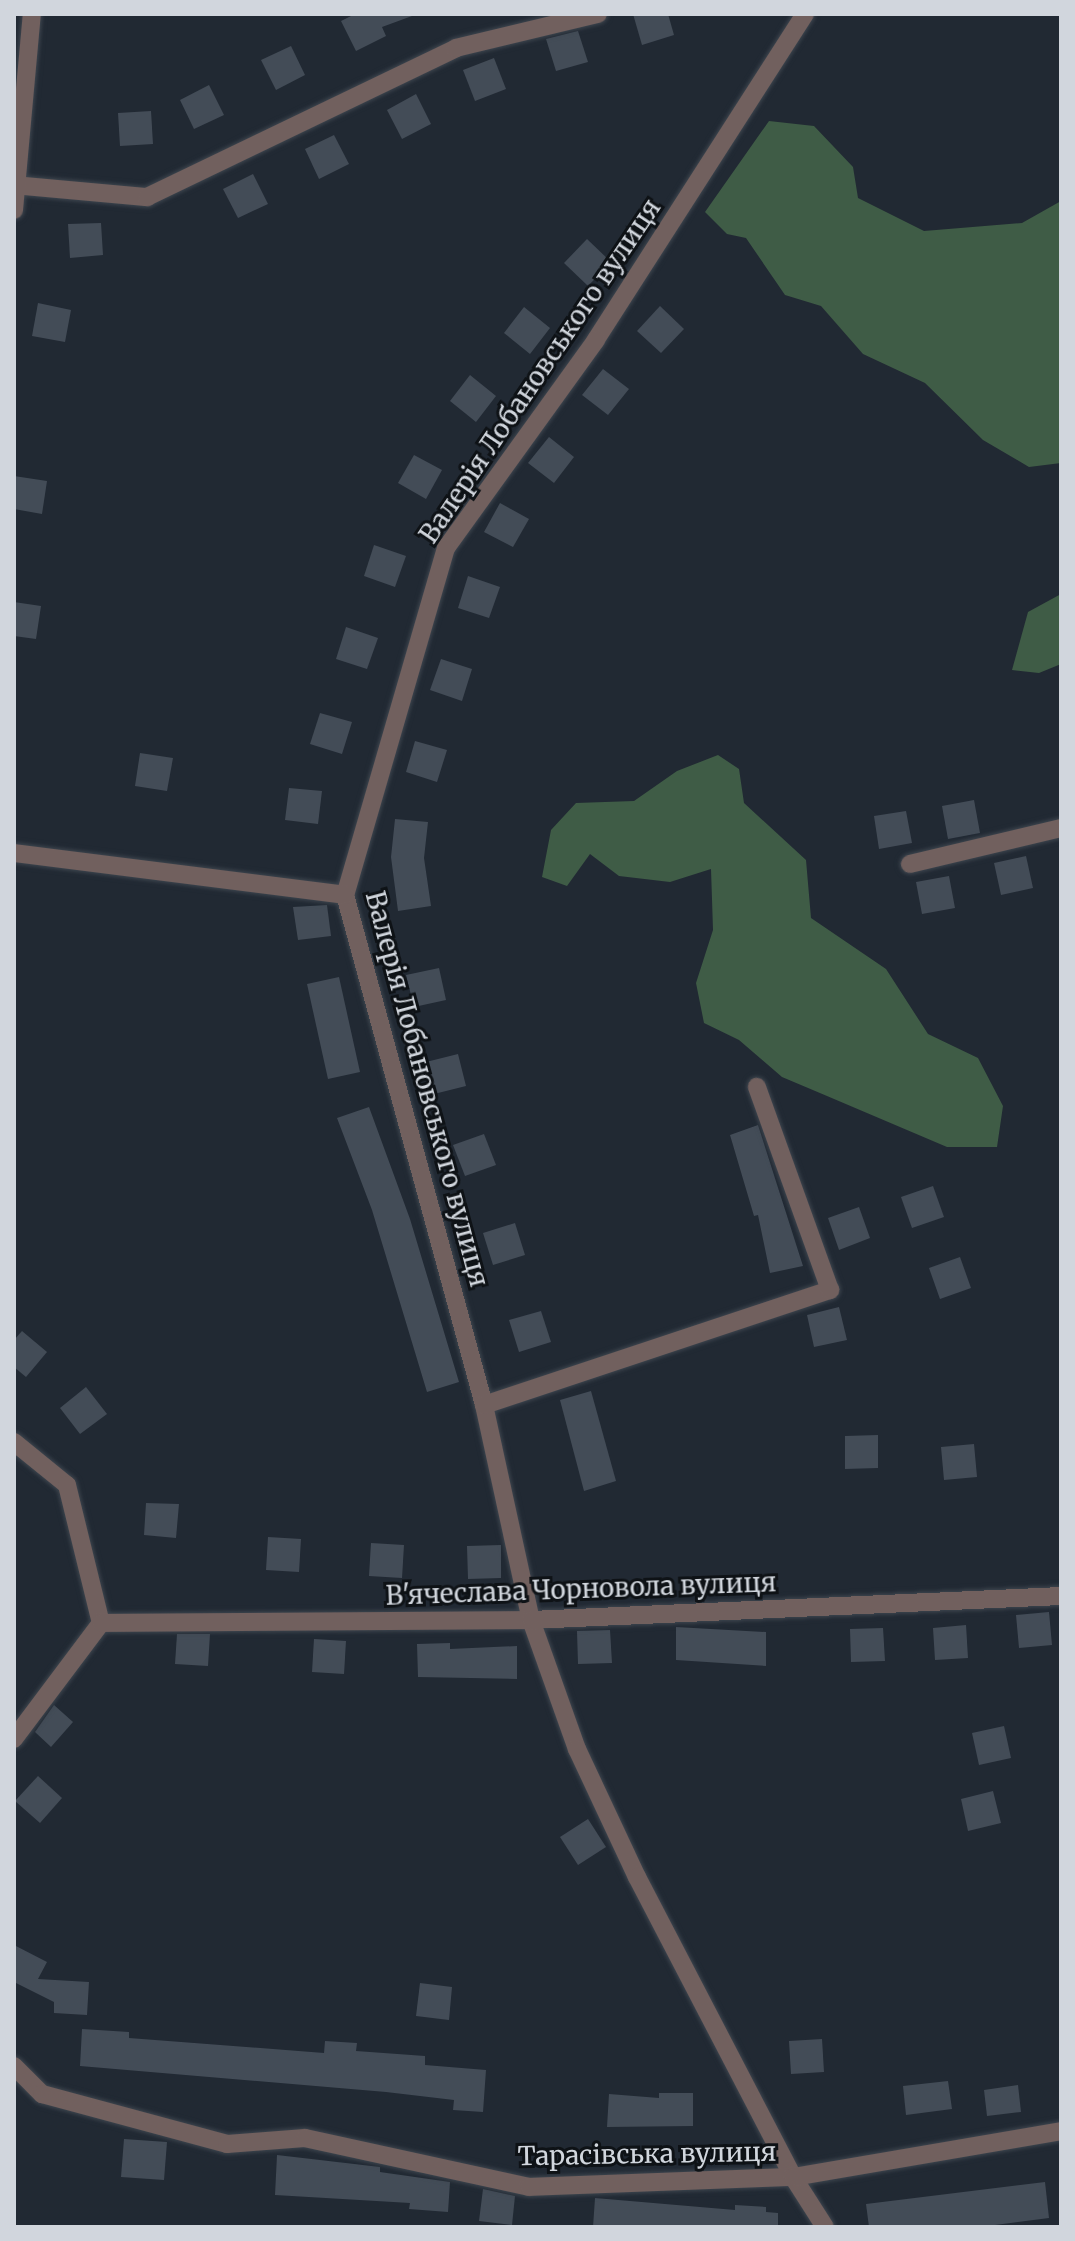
<!DOCTYPE html>
<html>
<head>
<meta charset="utf-8">
<style>
	body { margin:0 }
	#map { position:relative; width:1075px; height:2241px; overflow:hidden; background:#212933; font-family:Merriweather,serif }
	div>[style] { position:absolute }
	.forest>* { inset:0; background:#3f5c46 }
	.building>* { inset:0; background:#434c57 }
	.roads { filter:drop-shadow(0 0 2px #3d454e) drop-shadow(0 0 2px #3d454e) }
	.minor>* { height:18px; margin:-9px; padding:0 9px; transform-origin:9px; border-radius:9px; background:#71605e }
	span { translate:-50% -50%; white-space:nowrap; text-align:center; line-height:1.15; -webkit-text-stroke:6px #0e1216; paint-order:stroke }
	.street-label { font-size:26px; color:#d1d6dd }
	.frame { position:absolute; inset:0; border:16px solid #d1d6dd; pointer-events:none }
</style>
</head>
<body>
<div id="map">
	<div class="forest">
		<div style="clip-path:polygon(769px 121px,814px 126px,853px 167px,858px 198px,924px 231px,1022px 223px,1061px 201px,1061px 463px,1029px 467px,983px 440px,925px 383px,863px 354px,821px 306px,785px 295px,746px 238px,727px 234px,705px 212px)"></div>
		<div style="clip-path:polygon(1061px 594px,1061px 664px,1039px 673px,1012px 670px,1028px 612px)"></div>
		<div style="clip-path:polygon(718px 755px,739px 769px,744px 803px,806px 860px,811px 918px,886px 969px,928px 1034px,978px 1058px,1003px 1106px,997px 1147px,947px 1147px,827px 1096px,782px 1077px,739px 1040px,704px 1023px,696px 983px,713px 930px,711px 869px,670px 882px,619px 876px,590px 854px,567px 886px,542px 877px,551px 830px,576px 803px,634px 801px,677px 771px)"></div>
	</div>
	<div class="building">
		<div style="clip-path:polygon(355px 14px,412px 14px,412px 16px,382px 27px,386px 36px,356px 51px,341px 21px)"></div>
		<div style="clip-path:polygon(633px 14px,668px 14px,674px 35px,642px 45px)"></div>
		<div style="clip-path:polygon(578px 31px,588px 62px,556px 71px,546px 39px)"></div>
		<div style="clip-path:polygon(291px 46px,305px 75px,276px 90px,261px 60px)"></div>
		<div style="clip-path:polygon(494px 58px,506px 89px,475px 101px,463px 70px)"></div>
		<div style="clip-path:polygon(209px 85px,224px 115px,194px 129px,180px 100px)"></div>
		<div style="clip-path:polygon(416px 94px,431px 124px,402px 139px,387px 110px)"></div>
		<div style="clip-path:polygon(151px 111px,153px 144px,120px 146px,118px 113px)"></div>
		<div style="clip-path:polygon(334px 135px,349px 164px,319px 179px,305px 149px)"></div>
		<div style="clip-path:polygon(253px 174px,268px 204px,238px 218px,223px 189px)"></div>
		<div style="clip-path:polygon(101px 223px,103px 255px,70px 258px,68px 224px)"></div>
		<div style="clip-path:polygon(587px 239px,611px 262px,588px 286px,564px 263px)"></div>
		<div style="clip-path:polygon(38px 303px,71px 310px,65px 342px,32px 336px)"></div>
		<div style="clip-path:polygon(660px 306px,684px 329px,661px 353px,637px 331px)"></div>
		<div style="clip-path:polygon(524px 307px,550px 328px,530px 354px,504px 333px)"></div>
		<div style="clip-path:polygon(603px 369px,629px 389px,608px 415px,582px 395px)"></div>
		<div style="clip-path:polygon(470px 375px,496px 396px,476px 422px,450px 401px)"></div>
		<div style="clip-path:polygon(549px 437px,574px 457px,554px 483px,528px 463px)"></div>
		<div style="clip-path:polygon(414px 455px,442px 470px,426px 499px,398px 483px)"></div>
		<div style="clip-path:polygon(14px 476px,47px 481px,42px 514px,14px 509px)"></div>
		<div style="clip-path:polygon(500px 503px,529px 519px,513px 547px,484px 532px)"></div>
		<div style="clip-path:polygon(374px 545px,406px 556px,395px 587px,364px 576px)"></div>
		<div style="clip-path:polygon(468px 576px,500px 587px,489px 618px,458px 608px)"></div>
		<div style="clip-path:polygon(14px 602px,41px 606px,36px 639px,14px 636px)"></div>
		<div style="clip-path:polygon(346px 627px,378px 638px,367px 669px,336px 659px)"></div>
		<div style="clip-path:polygon(441px 659px,472px 669px,462px 701px,430px 690px)"></div>
		<div style="clip-path:polygon(320px 713px,352px 722px,342px 754px,310px 744px)"></div>
		<div style="clip-path:polygon(415px 741px,447px 750px,437px 782px,406px 772px)"></div>
		<div style="clip-path:polygon(140px 753px,173px 758px,167px 791px,135px 786px)"></div>
		<div style="clip-path:polygon(289px 788px,322px 791px,318px 824px,285px 820px)"></div>
		<div style="clip-path:polygon(974px 800px,980px 833px,948px 839px,942px 806px)"></div>
		<div style="clip-path:polygon(906px 811px,912px 843px,879px 849px,874px 816px)"></div>
		<div style="clip-path:polygon(395px 819px,428px 822px,424px 858px,431px 906px,398px 911px,391px 857px)"></div>
		<div style="clip-path:polygon(1026px 856px,1033px 888px,1001px 895px,994px 863px)"></div>
		<div style="clip-path:polygon(949px 876px,955px 908px,922px 914px,916px 882px)"></div>
		<div style="clip-path:polygon(327px 905px,331px 936px,298px 940px,293px 907px)"></div>
		<div style="clip-path:polygon(439px 968px,446px 1000px,414px 1007px,406px 975px)"></div>
		<div style="clip-path:polygon(339px 977px,360px 1072px,328px 1079px,307px 984px)"></div>
		<div style="clip-path:polygon(458px 1054px,466px 1086px,434px 1094px,426px 1062px)"></div>
		<div style="clip-path:polygon(369px 1107px,410px 1219px,459px 1382px,427px 1392px,372px 1210px,337px 1118px)"></div>
		<div style="clip-path:polygon(758px 1125px,803px 1266px,770px 1273px,758px 1215px,754px 1216px,730px 1135px)"></div>
		<div style="clip-path:polygon(484px 1134px,496px 1165px,465px 1176px,453px 1145px)"></div>
		<div style="clip-path:polygon(933px 1186px,944px 1217px,912px 1228px,901px 1197px)"></div>
		<div style="clip-path:polygon(859px 1207px,870px 1238px,839px 1250px,828px 1218px)"></div>
		<div style="clip-path:polygon(515px 1223px,525px 1255px,493px 1265px,483px 1233px)"></div>
		<div style="clip-path:polygon(960px 1257px,971px 1288px,940px 1299px,929px 1268px)"></div>
		<div style="clip-path:polygon(839px 1307px,847px 1340px,814px 1347px,807px 1315px)"></div>
		<div style="clip-path:polygon(541px 1311px,551px 1342px,519px 1352px,509px 1320px)"></div>
		<div style="clip-path:polygon(22px 1331px,47px 1352px,26px 1377px,14px 1367px,14px 1340px)"></div>
		<div style="clip-path:polygon(86px 1387px,107px 1414px,80px 1434px,60px 1408px)"></div>
		<div style="clip-path:polygon(591px 1391px,616px 1481px,584px 1491px,560px 1400px)"></div>
		<div style="clip-path:polygon(878px 1435px,878px 1468px,845px 1469px,845px 1436px)"></div>
		<div style="clip-path:polygon(974px 1444px,977px 1477px,944px 1480px,941px 1447px)"></div>
		<div style="clip-path:polygon(146px 1503px,179px 1504px,176px 1538px,144px 1535px)"></div>
		<div style="clip-path:polygon(268px 1537px,301px 1539px,299px 1572px,266px 1570px)"></div>
		<div style="clip-path:polygon(371px 1543px,404px 1545px,402px 1578px,369px 1576px)"></div>
		<div style="clip-path:polygon(501px 1545px,501px 1578px,468px 1579px,467px 1546px)"></div>
		<div style="clip-path:polygon(1049px 1612px,1052px 1645px,1019px 1648px,1016px 1615px)"></div>
		<div style="clip-path:polygon(966px 1625px,968px 1658px,935px 1660px,933px 1628px)"></div>
		<div style="clip-path:polygon(676px 1627px,766px 1632px,766px 1666px,676px 1660px)"></div>
		<div style="clip-path:polygon(883px 1628px,885px 1661px,851px 1662px,850px 1629px)"></div>
		<div style="clip-path:polygon(610px 1630px,612px 1663px,578px 1664px,577px 1631px)"></div>
		<div style="clip-path:polygon(177px 1634px,210px 1634px,208px 1666px,175px 1664px)"></div>
		<div style="clip-path:polygon(314px 1639px,346px 1641px,344px 1674px,312px 1672px)"></div>
		<div style="clip-path:polygon(450px 1643px,450px 1649px,517px 1646px,517px 1679px,418px 1677px,417px 1644px)"></div>
		<div style="clip-path:polygon(54px 1705px,73px 1722px,51px 1747px,35px 1732px)"></div>
		<div style="clip-path:polygon(1004px 1726px,1011px 1758px,979px 1765px,972px 1733px)"></div>
		<div style="clip-path:polygon(38px 1776px,62px 1798px,40px 1823px,15px 1801px)"></div>
		<div style="clip-path:polygon(993px 1791px,1001px 1823px,968px 1831px,961px 1799px)"></div>
		<div style="clip-path:polygon(588px 1819px,606px 1847px,578px 1865px,560px 1837px)"></div>
		<div style="clip-path:polygon(14px 1945px,47px 1962px,38px 1979px,89px 1982px,87px 2015px,54px 2013px,54px 2002px,14px 1982px)"></div>
		<div style="clip-path:polygon(420px 1983px,452px 1987px,449px 2020px,416px 2016px)"></div>
		<div style="clip-path:polygon(82px 2029px,129px 2032px,129px 2038px,324px 2053px,325px 2041px,357px 2043px,356px 2051px,425px 2056px,425px 2065px,486px 2070px,483px 2112px,453px 2110px,454px 2100px,386px 2092px,80px 2066px)"></div>
		<div style="clip-path:polygon(822px 2039px,824px 2072px,791px 2074px,789px 2041px)"></div>
		<div style="clip-path:polygon(948px 2081px,952px 2109px,906px 2115px,903px 2086px)"></div>
		<div style="clip-path:polygon(1018px 2085px,1021px 2112px,987px 2116px,984px 2090px)"></div>
		<div style="clip-path:polygon(659px 2093px,693px 2093px,693px 2126px,607px 2127px,609px 2094px,659px 2098px)"></div>
		<div style="clip-path:polygon(124px 2139px,167px 2142px,164px 2180px,121px 2177px)"></div>
		<div style="clip-path:polygon(277px 2155px,380px 2167px,380px 2172px,450px 2182px,448px 2212px,409px 2209px,410px 2203px,275px 2195px)"></div>
		<div style="clip-path:polygon(1045px 2182px,1049px 2218px,980px 2227px,869px 2227px,866px 2204px)"></div>
		<div style="clip-path:polygon(483px 2189px,515px 2196px,512px 2225px,479px 2221px)"></div>
		<div style="clip-path:polygon(595px 2198px,735px 2210px,735px 2205px,766px 2207px,766px 2212px,778px 2213px,778px 2227px,593px 2227px)"></div>
	</div>
	<div class="roads">
		<div class="minor">
			<div style="left:805px;top:14px;width:387px;rotate:122.7deg"></div>
			<div style="left:596px;top:340px;width:256px;rotate:125.8deg"></div>
			<div style="left:446px;top:548px;width:361px;rotate:106.2deg"></div>
			<div style="left:345px;top:895px;width:529px;rotate:74.75deg"></div>
			<div style="left:484px;top:1405px;width:220px;rotate:77.7deg"></div>
			<div style="left:531px;top:1620px;width:137px;rotate:70.4deg"></div>
			<div style="left:577px;top:1749px;width:141px;rotate:64.9deg"></div>
			<div style="left:637px;top:1877px;width:338px;rotate:62.5deg"></div>
			<div style="left:793px;top:2177px;width:59px;rotate:57.4deg"></div>
			<div style="left:14px;top:185px;width:134px;rotate:5.2deg"></div>
			<div style="left:147px;top:197px;width:343px;rotate:-25.7deg"></div>
			<div style="left:456px;top:48px;width:146px;rotate:-13.5deg"></div>
			<div style="left:14px;top:210px;width:197px;rotate:-84.8deg"></div>
			<div style="left:14px;top:853px;width:334px;rotate:7.2deg"></div>
			<div style="left:910px;top:864px;width:155px;rotate:-13.4deg"></div>
			<div style="left:484px;top:1405px;width:365px;rotate:-18.4deg"></div>
			<div style="left:830px;top:1290px;width:216px;rotate:-109.8deg"></div>
			<div style="left:14px;top:1442px;width:68px;rotate:39.1deg"></div>
			<div style="left:67px;top:1485px;width:142px;rotate:76.2deg"></div>
			<div style="left:101px;top:1623px;width:145px;rotate:126.9deg"></div>
			<div style="left:101px;top:1623px;width:430px;rotate:-0.4deg"></div>
			<div style="left:531px;top:1620px;width:531px;rotate:-2.59deg"></div>
			<div style="left:14px;top:2066px;width:40px;rotate:45deg"></div>
			<div style="left:42px;top:2094px;width:192px;rotate:15.1deg"></div>
			<div style="left:227px;top:2144px;width:78px;rotate:-4.4deg"></div>
			<div style="left:305px;top:2138px;width:229px;rotate:12.3deg"></div>
			<div style="left:529px;top:2187px;width:264px;rotate:-2.2deg"></div>
			<div style="left:793px;top:2177px;width:272px;rotate:-9.7deg"></div>
		</div>
	</div>
	<div class="street-label">
		<span style="left:540px;top:371px;rotate:-56deg">Валерія Лобановського вулиця</span>
		<span style="left:427px;top:1089px;rotate:75deg">Валерія Лобановського вулиця</span>
		<span style="left:581px;top:1589px;rotate:-2deg">В'ячеслава Чорновола вулиця</span>
		<span style="left:647px;top:2154px;rotate:-1deg">Тарасівська вулиця</span>
	</div>
	<div class="frame"></div>
</div>
</body>
</html>
